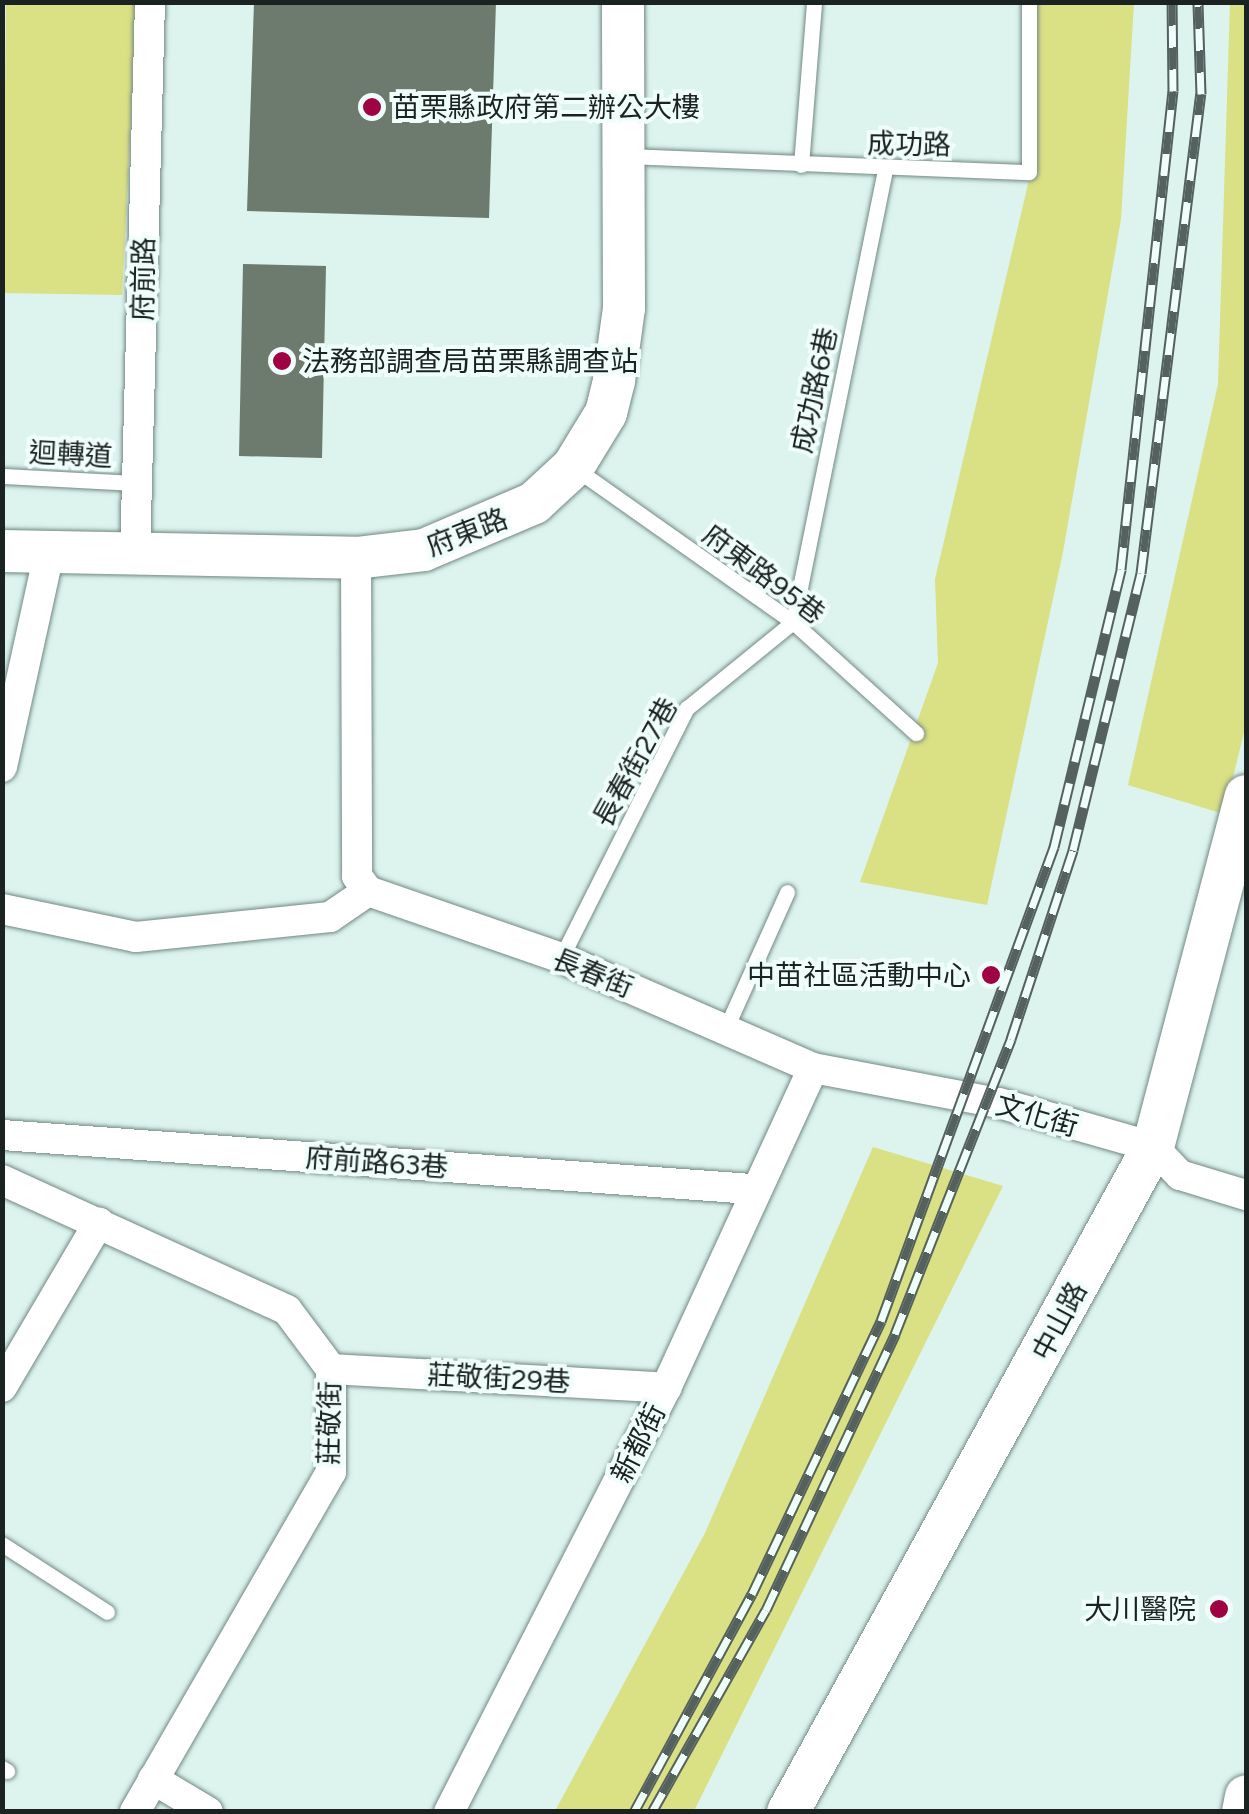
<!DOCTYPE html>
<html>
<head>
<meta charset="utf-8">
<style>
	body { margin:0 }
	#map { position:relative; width:1249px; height:1814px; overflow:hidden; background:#dcf3ee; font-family:Figtree,"Noto Sans TC",sans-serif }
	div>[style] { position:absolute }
	.green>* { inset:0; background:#dae084 }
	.building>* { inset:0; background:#6d7b6e }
	.roads { filter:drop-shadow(0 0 2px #738883) drop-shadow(0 0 2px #738883) }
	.lane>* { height:15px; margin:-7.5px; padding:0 7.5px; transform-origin:7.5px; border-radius:7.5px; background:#fff }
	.street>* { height:30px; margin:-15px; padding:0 15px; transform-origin:15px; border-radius:15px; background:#fff }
	.secondary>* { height:42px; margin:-21px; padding:0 21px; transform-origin:21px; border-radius:21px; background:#fff }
	.rail>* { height:11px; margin-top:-5.5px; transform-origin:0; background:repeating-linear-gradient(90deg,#f0fefb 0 22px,#54615f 0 44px); box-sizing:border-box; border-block:2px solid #54615f }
	.dots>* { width:28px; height:28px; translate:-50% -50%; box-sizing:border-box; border:5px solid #f0fefb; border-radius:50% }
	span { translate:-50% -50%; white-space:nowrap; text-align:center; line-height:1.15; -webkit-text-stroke:8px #f0fefb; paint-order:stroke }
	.poi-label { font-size:28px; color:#1b2322 }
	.left { translate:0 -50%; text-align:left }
	.right { translate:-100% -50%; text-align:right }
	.street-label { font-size:28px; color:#1b2322 }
	.frame { position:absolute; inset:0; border:5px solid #1b2322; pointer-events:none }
</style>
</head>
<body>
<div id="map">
	<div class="green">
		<div style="clip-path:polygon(6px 3px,137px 3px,122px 295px,3px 293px)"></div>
		<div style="clip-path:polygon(1026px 3px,1134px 3px,1121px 219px,1063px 552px,987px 905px,860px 882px,938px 663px,935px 579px,1028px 184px)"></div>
		<div style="clip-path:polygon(1230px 3px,1246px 3px,1246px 724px,1224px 814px,1128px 785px,1218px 384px)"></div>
		<div style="clip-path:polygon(873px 1147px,1003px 1186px,694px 1811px,555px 1811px,705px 1533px)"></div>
	</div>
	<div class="building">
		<div style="clip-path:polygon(254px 2px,496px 2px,489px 218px,247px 211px)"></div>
		<div style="clip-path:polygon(243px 264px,326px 266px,322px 458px,239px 456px)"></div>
	</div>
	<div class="roads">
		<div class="lane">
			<div style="left:628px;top:156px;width:401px;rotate:2.3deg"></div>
			<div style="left:1029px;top:172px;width:170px;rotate:-90deg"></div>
			<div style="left:801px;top:165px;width:164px;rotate:-85.4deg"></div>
			<div style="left:576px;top:469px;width:266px;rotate:35.2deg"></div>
			<div style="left:793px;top:622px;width:166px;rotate:42.1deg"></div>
			<div style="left:2px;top:476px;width:135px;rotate:3deg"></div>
			<div style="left:793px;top:622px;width:463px;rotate:-78.5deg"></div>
			<div style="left:561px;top:958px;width:280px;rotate:-63.3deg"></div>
			<div style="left:687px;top:708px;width:136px;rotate:-39.1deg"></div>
			<div style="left:726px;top:1028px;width:149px;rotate:-65.8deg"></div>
			<div style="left:2px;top:1544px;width:125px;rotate:32.9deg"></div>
			<div style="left:2px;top:1768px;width:6px;rotate:31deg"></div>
		</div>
		<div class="street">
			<div style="left:135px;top:556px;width:554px;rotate:-88.45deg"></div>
			<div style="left:356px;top:558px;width:318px;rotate:89.8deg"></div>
			<div style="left:357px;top:876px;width:19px;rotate:54deg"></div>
			<div style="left:368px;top:891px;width:204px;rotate:19.1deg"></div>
			<div style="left:561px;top:958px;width:275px;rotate:23.6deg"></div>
			<div style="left:813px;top:1068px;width:189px;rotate:10.7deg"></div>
			<div style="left:999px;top:1103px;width:160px;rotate:15.9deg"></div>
			<div style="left:1153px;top:1147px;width:39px;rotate:46deg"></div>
			<div style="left:1180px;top:1175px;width:69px;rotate:16.9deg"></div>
			<div style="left:2px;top:767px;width:218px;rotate:-77.6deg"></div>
			<div style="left:2px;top:909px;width:137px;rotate:11.8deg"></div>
			<div style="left:136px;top:937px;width:195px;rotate:-5.9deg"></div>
			<div style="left:330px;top:917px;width:46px;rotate:-34.4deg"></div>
			<div style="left:2px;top:1135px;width:751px;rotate:4.12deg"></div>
			<div style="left:2px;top:1180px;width:313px;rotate:24.5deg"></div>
			<div style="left:287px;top:1310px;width:74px;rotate:53.3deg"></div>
			<div style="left:331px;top:1369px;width:103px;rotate:90deg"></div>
			<div style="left:331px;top:1472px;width:392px;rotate:120deg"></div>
			<div style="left:331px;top:1369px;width:336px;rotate:3.2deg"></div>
			<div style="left:2px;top:1387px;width:191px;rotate:-59.5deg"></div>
			<div style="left:153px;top:1779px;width:64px;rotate:31deg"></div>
			<div style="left:449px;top:1812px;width:476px;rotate:-62.9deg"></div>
			<div style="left:666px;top:1388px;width:352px;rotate:-65.3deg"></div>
		</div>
		<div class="secondary">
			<div style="left:2px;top:551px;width:354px;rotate:1.1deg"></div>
			<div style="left:356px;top:558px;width:68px;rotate:-6.7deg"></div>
			<div style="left:424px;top:550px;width:120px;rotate:-23.1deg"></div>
			<div style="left:534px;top:503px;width:53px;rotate:-42.7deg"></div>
			<div style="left:573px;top:467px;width:63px;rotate:-58.6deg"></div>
			<div style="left:606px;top:413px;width:33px;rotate:-76deg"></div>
			<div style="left:614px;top:381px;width:74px;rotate:-82.2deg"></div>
			<div style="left:624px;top:308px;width:306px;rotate:-90.2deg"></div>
			<div style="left:788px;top:1812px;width:759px;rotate:-61.24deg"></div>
			<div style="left:1153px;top:1147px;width:363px;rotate:-75.2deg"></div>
			<div style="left:1243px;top:1812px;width:16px;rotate:-79deg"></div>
		</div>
	</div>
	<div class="rail">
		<div style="left:634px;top:1812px;width:248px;rotate:-61.6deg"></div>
		<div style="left:752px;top:1594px;width:302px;rotate:-64.7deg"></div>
		<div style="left:881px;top:1321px;width:505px;rotate:-69.95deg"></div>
		<div style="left:1054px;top:847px;width:286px;rotate:-76.4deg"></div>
		<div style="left:1121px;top:569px;width:481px;rotate:-83.8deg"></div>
		<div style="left:1173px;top:91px;width:89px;rotate:-90.6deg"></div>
		<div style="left:652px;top:1812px;width:232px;rotate:-60.6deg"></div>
		<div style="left:766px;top:1610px;width:305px;rotate:-64.9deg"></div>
		<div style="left:895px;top:1334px;width:317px;rotate:-68.5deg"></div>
		<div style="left:1011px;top:1039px;width:199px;rotate:-71.8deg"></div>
		<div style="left:1073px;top:850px;width:285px;rotate:-76.2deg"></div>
		<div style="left:1141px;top:573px;width:483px;rotate:-82.9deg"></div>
		<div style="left:1201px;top:94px;width:92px;rotate:-91.9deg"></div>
	</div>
	<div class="dots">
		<div style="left:372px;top:107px;background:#a00342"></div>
		<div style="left:282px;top:361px;background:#a00342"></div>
		<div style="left:991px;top:975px;background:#a00342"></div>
		<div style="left:1219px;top:1609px;background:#a00342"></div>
	</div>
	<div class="poi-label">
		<span class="left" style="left:392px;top:107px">苗栗縣政府第二辦公大樓</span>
		<span class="left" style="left:302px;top:361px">法務部調查局苗栗縣調查站</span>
		<span class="right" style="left:971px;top:975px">中苗社區活動中心</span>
		<span class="right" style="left:1196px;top:1609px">大川醫院</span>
	</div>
	<div class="street-label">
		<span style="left:909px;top:144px;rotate:1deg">成功路</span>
		<span style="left:143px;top:279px;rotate:-89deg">府前路</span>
		<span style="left:814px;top:390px;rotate:-78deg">成功路6巷</span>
		<span style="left:71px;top:454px;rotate:3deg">迴轉道</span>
		<span style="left:467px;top:532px;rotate:-21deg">府東路</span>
		<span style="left:764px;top:574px;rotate:37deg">府東路95巷</span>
		<span style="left:635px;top:762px;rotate:-61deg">長春街27巷</span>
		<span style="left:593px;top:973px;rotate:22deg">長春街</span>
		<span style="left:1037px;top:1115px;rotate:16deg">文化街</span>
		<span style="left:377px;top:1162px;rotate:4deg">府前路63巷</span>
		<span style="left:1059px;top:1321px;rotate:-62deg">中山路</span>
		<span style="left:499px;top:1378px;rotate:3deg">莊敬街29巷</span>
		<span style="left:329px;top:1423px;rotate:-89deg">莊敬街</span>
		<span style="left:638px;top:1443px;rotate:-63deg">新都街</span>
	</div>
	<div class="frame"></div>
</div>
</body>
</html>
